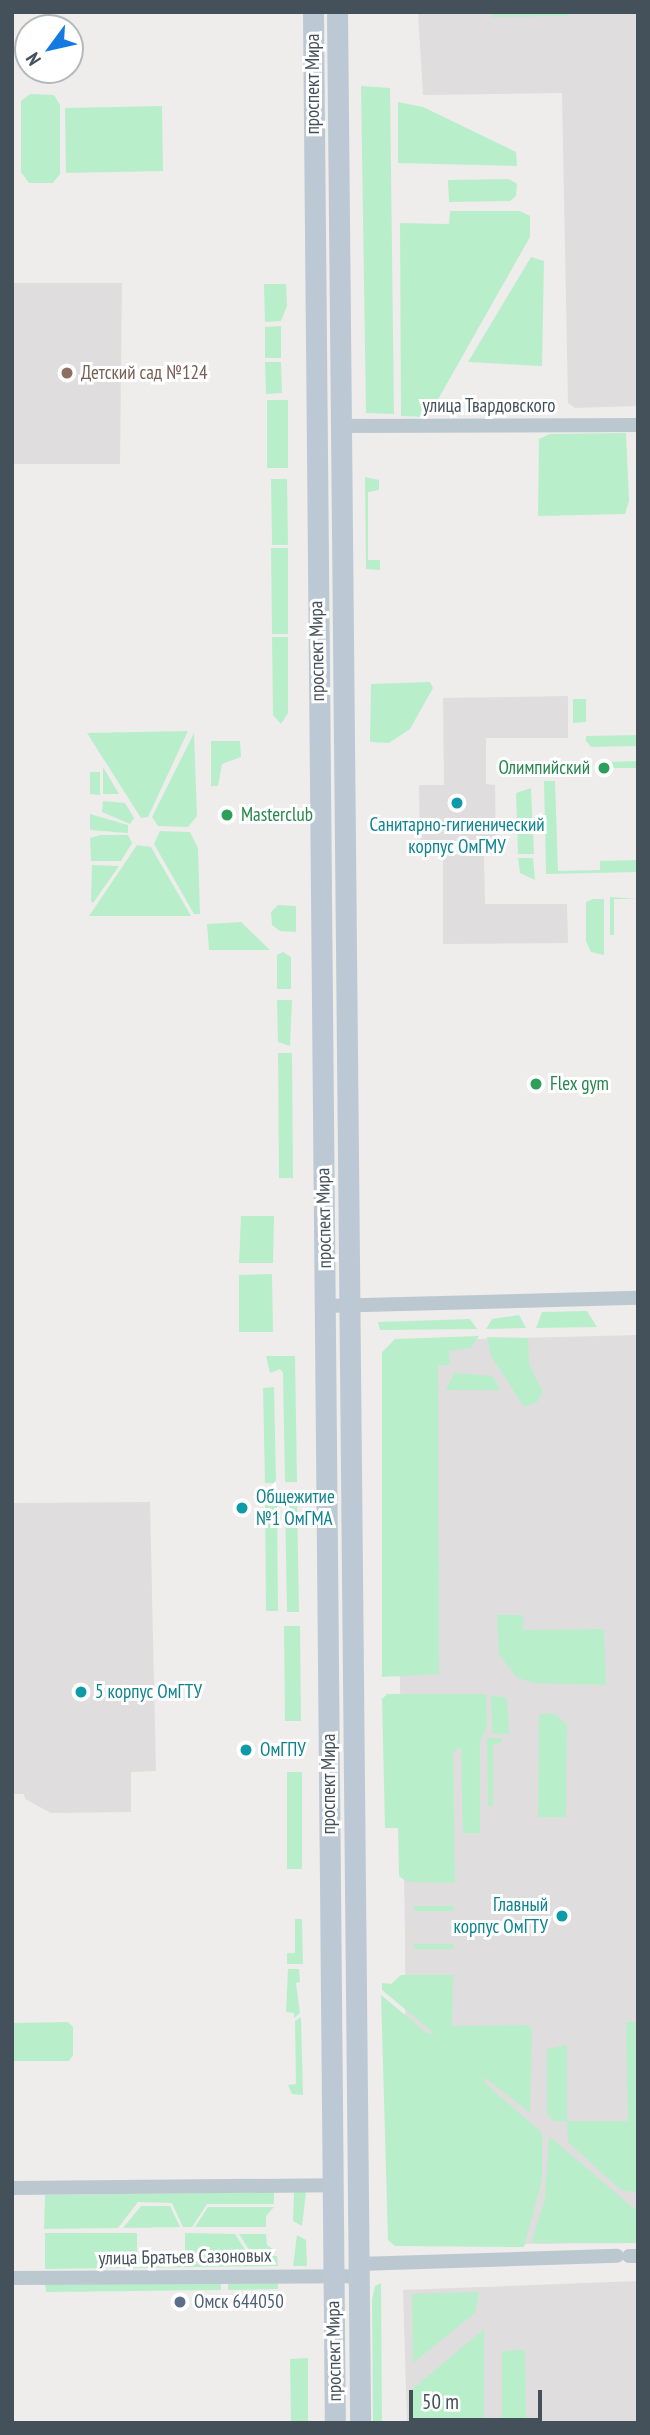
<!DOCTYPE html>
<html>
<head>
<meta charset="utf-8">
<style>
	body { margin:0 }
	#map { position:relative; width:650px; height:2435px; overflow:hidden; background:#efecec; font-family:"PT Sans Narrow",sans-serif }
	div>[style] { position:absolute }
	.education>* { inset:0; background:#e0ddde }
	.green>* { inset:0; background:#b8efca }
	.street>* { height:14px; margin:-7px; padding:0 7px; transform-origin:7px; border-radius:7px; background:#bcc8cf }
	.secondary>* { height:21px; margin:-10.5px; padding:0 10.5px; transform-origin:10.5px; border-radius:10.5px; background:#bcc9d4 }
	.dots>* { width:19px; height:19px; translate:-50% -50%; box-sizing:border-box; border:4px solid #fff; border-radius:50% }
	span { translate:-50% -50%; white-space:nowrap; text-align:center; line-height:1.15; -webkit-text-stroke:6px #fff; paint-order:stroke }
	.street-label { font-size:19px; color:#44515a }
	.education-label { font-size:19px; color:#785e54 }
	.left { translate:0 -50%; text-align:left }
	.leisure-label { font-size:19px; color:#27864d }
	.right { translate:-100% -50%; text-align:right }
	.culture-label { font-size:19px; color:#0d838f }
	.service-label { font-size:19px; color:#4e5e75 }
	.frame { position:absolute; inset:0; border:14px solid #44515a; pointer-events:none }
	.north { position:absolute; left:14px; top:14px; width:70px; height:70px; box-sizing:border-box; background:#fff; border:2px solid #b4b9bd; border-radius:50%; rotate:237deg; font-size:19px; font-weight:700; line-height:28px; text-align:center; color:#44515a }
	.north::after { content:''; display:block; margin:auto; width:24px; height:32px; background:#147ae1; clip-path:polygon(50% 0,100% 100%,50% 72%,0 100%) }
	.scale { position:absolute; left:409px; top:2390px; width:133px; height:32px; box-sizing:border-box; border:4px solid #44515a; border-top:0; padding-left:9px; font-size:21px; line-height:24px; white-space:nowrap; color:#44515a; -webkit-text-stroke:5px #fff; paint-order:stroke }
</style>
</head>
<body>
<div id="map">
	<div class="education">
		<div style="clip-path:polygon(418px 12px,638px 12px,638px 406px,575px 408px,568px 403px,562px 93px,423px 95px)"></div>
		<div style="clip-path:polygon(12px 283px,122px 283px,120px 464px,12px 464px)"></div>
		<div style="clip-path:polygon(568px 696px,568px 738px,486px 738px,486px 784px,495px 785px,496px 855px,484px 856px,485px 904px,567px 904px,568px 943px,443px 944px,443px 854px,420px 854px,419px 785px,444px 785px,443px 698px)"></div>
		<div style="clip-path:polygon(638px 1335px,638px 2243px,406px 2245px,405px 1930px,393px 1341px)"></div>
		<div style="clip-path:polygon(150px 1502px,156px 1771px,131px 1772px,131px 1812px,51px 1813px,25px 1799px,24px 1794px,12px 1794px,12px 1503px)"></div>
		<div style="clip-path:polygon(638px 2281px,638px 2423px,407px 2423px,403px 2290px)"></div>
	</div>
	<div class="green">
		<div style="clip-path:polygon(491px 12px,568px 12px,568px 16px,492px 17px)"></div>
		<div style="clip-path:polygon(361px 86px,390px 88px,394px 414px,366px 413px)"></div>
		<div style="clip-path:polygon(30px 94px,54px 95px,60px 105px,60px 174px,53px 183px,29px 183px,21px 172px,21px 101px)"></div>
		<div style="clip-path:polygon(398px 102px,423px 107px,516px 152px,517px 166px,398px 163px)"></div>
		<div style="clip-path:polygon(162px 106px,163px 171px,66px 173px,65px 108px)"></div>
		<div style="clip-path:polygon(509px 179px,517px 184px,516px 196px,510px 201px,449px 202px,448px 180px)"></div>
		<div style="clip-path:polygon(450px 211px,520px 211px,530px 216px,530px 237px,428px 417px,401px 416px,400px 223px,449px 224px)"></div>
		<div style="clip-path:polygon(531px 257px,544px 261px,542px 366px,468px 362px)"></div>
		<div style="clip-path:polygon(264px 284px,286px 284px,287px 306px,281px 321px,265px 322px)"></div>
		<div style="clip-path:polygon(281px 326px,281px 358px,265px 358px,265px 327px)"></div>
		<div style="clip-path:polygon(265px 362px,281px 362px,282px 393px,266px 394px)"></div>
		<div style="clip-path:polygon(267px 400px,288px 400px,288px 468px,267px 468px)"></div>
		<div style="clip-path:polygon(626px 433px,629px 501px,625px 514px,538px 516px,539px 439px,550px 434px)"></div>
		<div style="clip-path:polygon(365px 477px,379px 480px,379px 490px,368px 492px,368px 560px,380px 560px,380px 570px,366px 569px)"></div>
		<div style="clip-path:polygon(271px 479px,287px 479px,288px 545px,272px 545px)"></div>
		<div style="clip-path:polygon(271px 548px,288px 548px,288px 634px,272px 634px)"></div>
		<div style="clip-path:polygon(272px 637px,288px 637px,288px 713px,281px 724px,273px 715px)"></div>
		<div style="clip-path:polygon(430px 682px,433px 688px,410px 729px,389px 743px,370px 742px,371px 684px)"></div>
		<div style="clip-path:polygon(573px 699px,586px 699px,586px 722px,573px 723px)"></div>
		<div style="clip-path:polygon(188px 731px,148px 817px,141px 818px,87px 733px)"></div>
		<div style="clip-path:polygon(194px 733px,197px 816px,188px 827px,158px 826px,152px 817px)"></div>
		<div style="clip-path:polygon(638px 735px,638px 746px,591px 747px,586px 741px,586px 736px)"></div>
		<div style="clip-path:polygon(211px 741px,240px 741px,241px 757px,222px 764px,218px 786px,211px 786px)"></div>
		<div style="clip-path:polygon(638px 761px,638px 768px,606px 768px,607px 762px)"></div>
		<div style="clip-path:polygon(103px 767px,119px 794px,103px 794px)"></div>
		<div style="clip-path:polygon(90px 772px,100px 772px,100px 795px,90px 794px)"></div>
		<div style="clip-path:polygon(544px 781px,555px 781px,558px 871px,600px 870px,600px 861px,638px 860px,638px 872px,546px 874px)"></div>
		<div style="clip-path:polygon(531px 788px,534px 854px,518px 854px,516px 793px)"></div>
		<div style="clip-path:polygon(103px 801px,125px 803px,134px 818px,130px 824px,102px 812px)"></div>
		<div style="clip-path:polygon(90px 814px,128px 825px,128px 833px,90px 830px)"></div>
		<div style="clip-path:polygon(160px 831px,190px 832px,198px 848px,200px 914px,194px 914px,154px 844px)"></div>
		<div style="clip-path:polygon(100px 835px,128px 835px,132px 843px,121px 861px,91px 861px,90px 838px)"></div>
		<div style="clip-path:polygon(137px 845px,151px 847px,191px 916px,89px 916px)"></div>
		<div style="clip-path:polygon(518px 858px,533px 858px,535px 880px,520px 873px)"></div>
		<div style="clip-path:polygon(92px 865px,119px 866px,93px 903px,91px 901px)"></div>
		<div style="clip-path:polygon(610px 897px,638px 899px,614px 899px,614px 935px,610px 935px)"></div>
		<div style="clip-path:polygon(593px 899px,604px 899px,604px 955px,591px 952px,586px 941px,586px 902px)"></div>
		<div style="clip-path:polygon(278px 905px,296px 906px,296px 932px,280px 931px,272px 925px,271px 912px)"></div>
		<div style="clip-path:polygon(241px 922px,270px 950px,209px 950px,207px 924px)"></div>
		<div style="clip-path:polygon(283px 952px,291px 957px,291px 989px,277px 989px,277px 955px)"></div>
		<div style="clip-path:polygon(277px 1000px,292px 1000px,290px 1046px,278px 1042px)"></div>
		<div style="clip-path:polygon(278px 1053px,292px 1053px,293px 1178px,279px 1178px)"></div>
		<div style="clip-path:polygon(241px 1216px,274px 1216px,273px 1263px,239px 1263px)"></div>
		<div style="clip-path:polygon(272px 1274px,273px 1332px,239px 1332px,239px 1275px)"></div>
		<div style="clip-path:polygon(587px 1311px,597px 1327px,536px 1328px,542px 1312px)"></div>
		<div style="clip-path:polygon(519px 1315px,526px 1328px,486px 1329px,492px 1319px)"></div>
		<div style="clip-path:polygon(470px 1319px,477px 1329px,380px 1330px,378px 1322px)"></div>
		<div style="clip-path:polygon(479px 1336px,471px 1348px,449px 1351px,450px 1365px,438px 1365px,439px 1674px,382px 1677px,382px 1352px,395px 1339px)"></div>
		<div style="clip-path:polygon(487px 1337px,528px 1338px,529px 1364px,543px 1392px,537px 1402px,524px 1407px,491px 1356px)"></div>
		<div style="clip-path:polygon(266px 1356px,295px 1356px,297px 1482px,285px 1482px,283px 1373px,280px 1369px,270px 1373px)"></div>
		<div style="clip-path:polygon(454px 1373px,493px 1376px,500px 1390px,446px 1390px)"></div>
		<div style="clip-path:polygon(274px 1387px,276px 1483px,265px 1483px,263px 1388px)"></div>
		<div style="clip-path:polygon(265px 1498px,277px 1498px,278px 1611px,266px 1611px)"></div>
		<div style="clip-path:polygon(285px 1498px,297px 1498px,299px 1612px,287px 1612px)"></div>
		<div style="clip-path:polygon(497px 1615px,523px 1615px,523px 1630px,604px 1629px,606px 1685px,533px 1683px,516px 1677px,499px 1654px)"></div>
		<div style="clip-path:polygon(284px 1626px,300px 1626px,301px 1721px,285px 1721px)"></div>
		<div style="clip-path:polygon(387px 1694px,486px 1694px,487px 1727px,480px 1741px,480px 1833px,463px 1833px,461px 1747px,453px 1752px,455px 1883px,407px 1882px,399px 1876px,398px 1828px,385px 1828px,382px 1699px)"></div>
		<div style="clip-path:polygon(491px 1695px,507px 1698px,509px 1734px,492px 1733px)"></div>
		<div style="clip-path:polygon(539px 1714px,555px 1714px,567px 1725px,566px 1817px,538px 1817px)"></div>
		<div style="clip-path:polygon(487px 1738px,502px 1738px,502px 1743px,493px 1744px,493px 1806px,488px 1806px)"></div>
		<div style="clip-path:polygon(287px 1772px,302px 1772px,302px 1869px,287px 1869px)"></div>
		<div style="clip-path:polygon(414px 1906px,454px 1906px,453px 1911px,414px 1911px)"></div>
		<div style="clip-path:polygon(295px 1919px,302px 1919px,303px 1964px,287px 1964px,287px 1953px,295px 1953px)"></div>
		<div style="clip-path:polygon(414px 1944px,454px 1944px,454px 1949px,414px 1949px)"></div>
		<div style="clip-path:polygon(288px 1969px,299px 1969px,300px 1982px,296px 1983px,300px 2013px,294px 2018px,294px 2013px,286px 2012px)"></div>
		<div style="clip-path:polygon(401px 1975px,453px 1975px,452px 2026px,528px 2025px,532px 2030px,530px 2113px,484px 2077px,485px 2083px,542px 2133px,542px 2180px,524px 2247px,395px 2246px,388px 2240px,381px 1995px,428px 2034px,434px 2033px,382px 1990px,382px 1983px,391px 1984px)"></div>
		<div style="clip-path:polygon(301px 2017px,303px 2095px,292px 2094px,288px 2085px,296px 2084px,295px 2021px)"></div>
		<div style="clip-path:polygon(68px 2022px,73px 2027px,73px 2055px,69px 2061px,12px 2061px,12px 2023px)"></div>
		<div style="clip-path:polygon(626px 2022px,638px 2022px,638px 2191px,631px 2192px,621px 2190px,568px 2142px,567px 2121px,554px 2121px,547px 2114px,547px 2049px,567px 2045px,567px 2121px,628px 2121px)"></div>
		<div style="clip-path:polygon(549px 2136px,638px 2212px,638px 2243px,531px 2243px,545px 2198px)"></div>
		<div style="clip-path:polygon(274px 2192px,274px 2204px,207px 2204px,192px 2227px,183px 2227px,172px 2203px,138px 2202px,118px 2228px,44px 2229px,45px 2195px)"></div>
		<div style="clip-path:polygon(294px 2192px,306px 2192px,302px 2226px,293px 2221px)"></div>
		<div style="clip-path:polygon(141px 2206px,170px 2206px,180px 2227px,123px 2228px)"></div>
		<div style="clip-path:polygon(208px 2207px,274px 2207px,266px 2216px,266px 2227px,195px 2227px)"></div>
		<div style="clip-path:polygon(45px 2233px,137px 2233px,137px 2255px,185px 2255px,185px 2233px,235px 2234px,249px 2256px,277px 2256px,278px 2266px,45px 2269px)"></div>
		<div style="clip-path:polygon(239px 2234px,266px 2234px,267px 2245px,277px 2252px,251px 2253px)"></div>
		<div style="clip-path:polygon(297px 2235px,306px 2240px,307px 2266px,293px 2266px)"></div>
		<div style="clip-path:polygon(221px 2281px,221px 2290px,46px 2292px,45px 2283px)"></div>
		<div style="clip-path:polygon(278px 2281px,278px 2289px,228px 2290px,228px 2282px)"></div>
		<div style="clip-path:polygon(381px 2283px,382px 2423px,373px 2423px,372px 2300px,375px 2286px)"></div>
		<div style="clip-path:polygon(479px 2292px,475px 2313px,413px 2363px,412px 2294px)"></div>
		<div style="clip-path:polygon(484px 2329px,484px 2423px,411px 2423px,410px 2391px)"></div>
		<div style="clip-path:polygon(525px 2350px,526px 2423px,502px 2423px,502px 2351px)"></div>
		<div style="clip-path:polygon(308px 2358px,308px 2423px,291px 2423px,290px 2359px)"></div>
	</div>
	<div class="street">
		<div style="left:341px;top:426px;width:297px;rotate:-0.2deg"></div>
		<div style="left:325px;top:1306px;width:313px;rotate:-1.5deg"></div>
		<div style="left:12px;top:2188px;width:321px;rotate:-0.5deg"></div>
		<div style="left:629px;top:2256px;width:9px"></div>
		<div style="left:358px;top:2264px;width:259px;rotate:-1.8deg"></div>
		<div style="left:12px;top:2278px;width:346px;rotate:-0.3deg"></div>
	</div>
	<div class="secondary">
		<div style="left:313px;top:12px;width:2411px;rotate:89.48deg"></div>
		<div style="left:337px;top:12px;width:2411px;rotate:89.45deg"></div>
	</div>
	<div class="dots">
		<div style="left:67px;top:373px;background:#8d6e63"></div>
		<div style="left:604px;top:768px;background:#2e9e5b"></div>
		<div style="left:457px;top:803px;background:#0f9aa8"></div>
		<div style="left:227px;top:815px;background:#2e9e5b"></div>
		<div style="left:536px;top:1084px;background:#2e9e5b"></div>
		<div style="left:242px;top:1508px;background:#0f9aa8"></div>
		<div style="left:81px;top:1692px;background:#0f9aa8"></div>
		<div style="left:246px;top:1750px;background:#0f9aa8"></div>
		<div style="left:562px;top:1916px;background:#0f9aa8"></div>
		<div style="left:180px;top:2302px;background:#5c6f8a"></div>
	</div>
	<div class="street-label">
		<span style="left:313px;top:84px;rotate:-90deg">проспект Мира</span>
		<span style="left:489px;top:406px">улица Твардовского</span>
		<span style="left:317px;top:651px;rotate:-91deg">проспект Мира</span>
		<span style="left:324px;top:1218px;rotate:-91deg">проспект Мира</span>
		<span style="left:329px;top:1784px;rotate:-90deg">проспект Мира</span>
		<span style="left:185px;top:2257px;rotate:-1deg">улица Братьев Сазоновых</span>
		<span style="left:334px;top:2351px;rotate:-91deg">проспект Мира</span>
	</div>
	<div class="education-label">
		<span class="left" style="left:81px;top:373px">Детский сад №124</span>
	</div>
	<div class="leisure-label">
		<span class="right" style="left:590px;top:768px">Олимпийский</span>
		<span class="left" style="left:241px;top:815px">Masterclub</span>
		<span class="left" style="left:550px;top:1084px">Flex gym</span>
	</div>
	<div class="culture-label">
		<span style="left:457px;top:836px">Санитарно-гигиенический<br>корпус ОмГМУ</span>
		<span class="left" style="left:256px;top:1508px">Общежитие<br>№1 ОмГМА</span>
		<span class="left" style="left:95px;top:1692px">5 корпус ОмГТУ</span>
		<span class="left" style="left:260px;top:1750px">ОмГПУ</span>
		<span class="right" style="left:548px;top:1916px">Главный<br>корпус ОмГТУ</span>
	</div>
	<div class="service-label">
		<span class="left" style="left:194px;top:2302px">Омск 644050</span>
	</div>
	<div class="frame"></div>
	<div class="north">N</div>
	<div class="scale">50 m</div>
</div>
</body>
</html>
